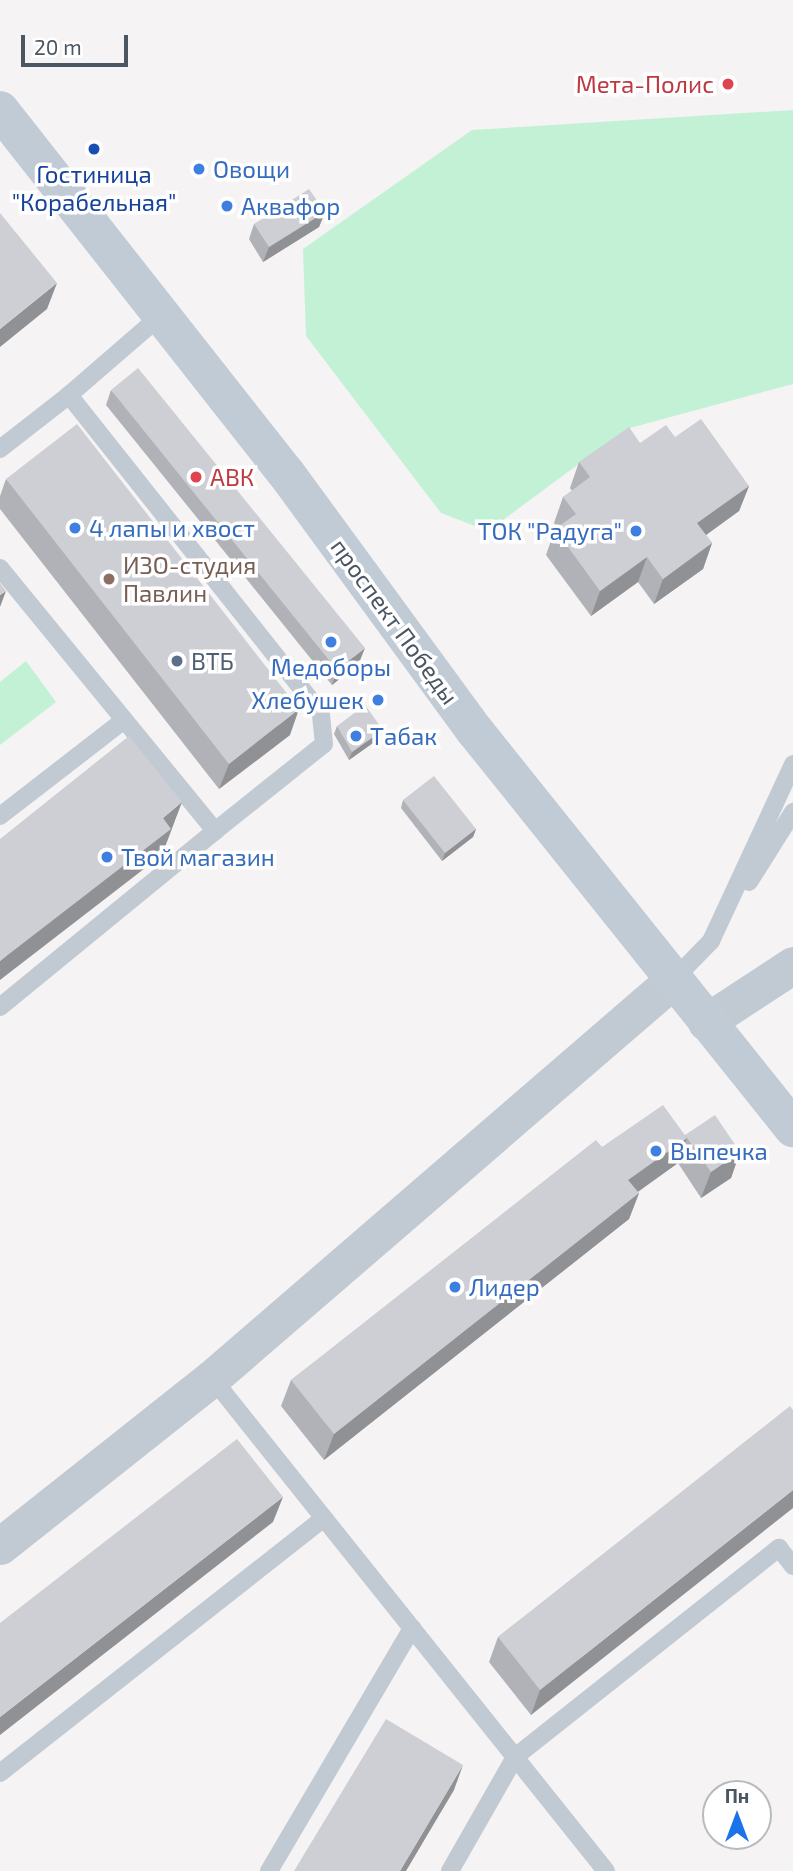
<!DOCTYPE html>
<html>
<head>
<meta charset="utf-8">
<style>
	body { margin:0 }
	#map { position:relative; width:793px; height:1871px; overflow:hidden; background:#f5f3f3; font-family:"Exo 2",sans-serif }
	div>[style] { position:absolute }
	.green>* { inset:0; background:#c3f1d5 }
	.lane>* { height:18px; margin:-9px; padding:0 9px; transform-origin:9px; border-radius:9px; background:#c1cad2 }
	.street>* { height:37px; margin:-18.5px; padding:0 18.5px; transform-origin:18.5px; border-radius:18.5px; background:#c1cad2 }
	.secondary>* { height:38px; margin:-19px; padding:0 19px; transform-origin:19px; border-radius:19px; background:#c1cbd6 }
	.wall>* { inset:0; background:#b0b2b7 }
	.shaded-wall>* { inset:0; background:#909195 }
	.building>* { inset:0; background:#cdcfd5 }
	.dots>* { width:19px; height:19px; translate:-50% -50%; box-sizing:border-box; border:4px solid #fff; border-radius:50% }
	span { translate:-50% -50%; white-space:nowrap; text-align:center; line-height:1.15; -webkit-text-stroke:7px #fff; paint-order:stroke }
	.health-label { font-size:24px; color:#be3a42 }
	.right { translate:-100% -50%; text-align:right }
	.left { translate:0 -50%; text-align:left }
	.shop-label { font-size:24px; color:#366cbe }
	.transit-label { font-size:24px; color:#164399 }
	.education-label { font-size:24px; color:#785e54 }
	.street-label { font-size:24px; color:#4a5661 }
	.service-label { font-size:24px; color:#4e5e75 }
	.north { position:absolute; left:702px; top:1780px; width:70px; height:70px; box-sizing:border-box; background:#fff; border:2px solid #b7bbc0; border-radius:50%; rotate:0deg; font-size:19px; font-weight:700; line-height:28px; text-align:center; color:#4a5661 }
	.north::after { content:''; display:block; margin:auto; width:24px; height:32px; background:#1a73e8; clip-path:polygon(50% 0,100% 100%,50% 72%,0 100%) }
	.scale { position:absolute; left:21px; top:35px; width:107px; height:32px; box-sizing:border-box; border:4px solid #4a5661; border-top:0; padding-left:9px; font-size:21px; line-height:24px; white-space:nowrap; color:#4a5661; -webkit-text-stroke:5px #fff; paint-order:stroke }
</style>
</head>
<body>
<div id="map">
	<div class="green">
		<div style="clip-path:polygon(793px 110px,793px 384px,626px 429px,488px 531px,441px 513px,306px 336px,303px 249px,472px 130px)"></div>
		<div style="clip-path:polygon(26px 661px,56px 702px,0 745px,0 682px)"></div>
	</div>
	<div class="lane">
		<div style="left:0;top:449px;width:88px;rotate:-38deg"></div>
		<div style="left:0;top:568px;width:340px;rotate:50.7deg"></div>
		<div style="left:215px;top:831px;width:139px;rotate:-38.6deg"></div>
		<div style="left:324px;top:744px;width:31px;rotate:-96deg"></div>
		<div style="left:321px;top:713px;width:406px;rotate:-128.4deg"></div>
		<div style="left:69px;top:395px;width:119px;rotate:-40.9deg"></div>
		<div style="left:0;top:816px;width:157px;rotate:-37.7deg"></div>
		<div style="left:749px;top:882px;width:83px;rotate:-57.8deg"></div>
		<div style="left:672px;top:981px;width:56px;rotate:-45.7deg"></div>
		<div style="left:711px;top:941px;width:195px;rotate:-65.1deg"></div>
		<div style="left:0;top:1007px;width:278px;rotate:-39.3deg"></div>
		<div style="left:212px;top:1378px;width:631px;rotate:51.37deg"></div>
		<div style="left:0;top:1773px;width:412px;rotate:-38.2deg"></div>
		<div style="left:269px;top:1871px;width:282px;rotate:-59.5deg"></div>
		<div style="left:450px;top:1871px;width:131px;rotate:-60.3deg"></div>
		<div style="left:515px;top:1757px;width:337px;rotate:-38.4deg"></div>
		<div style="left:779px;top:1548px;width:23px;rotate:52deg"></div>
	</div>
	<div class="street">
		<div style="left:706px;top:1022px;width:104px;rotate:-33.2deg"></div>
		<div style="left:0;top:1546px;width:270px;rotate:-38.4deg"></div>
		<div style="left:212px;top:1378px;width:608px;rotate:-40.8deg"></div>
	</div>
	<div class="secondary">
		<div style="left:0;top:110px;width:462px;rotate:51.8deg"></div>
		<div style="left:286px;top:473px;width:320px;rotate:53.8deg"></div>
		<div style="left:475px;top:731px;width:509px;rotate:51.31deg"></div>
	</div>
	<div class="wall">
		<div style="clip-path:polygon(325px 212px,319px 227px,263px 262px,249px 239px,254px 224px)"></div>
		<div style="clip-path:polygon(111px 390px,359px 663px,332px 685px,106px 405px)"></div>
		<div style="clip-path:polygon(675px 437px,749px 486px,739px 511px,706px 535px,712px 543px,703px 569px,654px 604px,638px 582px,591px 616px,546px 555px,555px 529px,557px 528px,554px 523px,563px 497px,572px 491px,570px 488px,579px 462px,640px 443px)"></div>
		<div style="clip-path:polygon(6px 479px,290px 735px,219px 789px,0 509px,0 496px)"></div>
		<div style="clip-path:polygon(337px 726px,380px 738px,349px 760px,334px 734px)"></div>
		<div style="clip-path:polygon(403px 800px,476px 829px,473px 837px,442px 861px,401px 808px)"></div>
		<div style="clip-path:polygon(685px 1135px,740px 1152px,731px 1178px,701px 1198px,678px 1163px,638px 1192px,639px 1193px,629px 1219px,324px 1460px,281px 1406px,291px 1380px,602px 1147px)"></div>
		<div style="clip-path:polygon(793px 1410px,531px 1715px,489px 1662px,498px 1637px)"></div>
	</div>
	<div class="shaded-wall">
		<div style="clip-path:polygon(325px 212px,319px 227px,263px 262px,269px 247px)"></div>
		<div style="clip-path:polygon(57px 283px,47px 309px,0 347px,0 329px)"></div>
		<div style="clip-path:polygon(749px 486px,739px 511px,688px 548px,697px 523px)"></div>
		<div style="clip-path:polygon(712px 543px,703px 569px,654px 604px,663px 579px)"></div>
		<div style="clip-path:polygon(647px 557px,638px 582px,591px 616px,600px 591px)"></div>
		<div style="clip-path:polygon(6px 591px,0 607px,0 595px)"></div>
		<div style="clip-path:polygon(365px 648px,359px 663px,332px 685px,337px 670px)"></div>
		<div style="clip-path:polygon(299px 709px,290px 735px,219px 789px,229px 764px)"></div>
		<div style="clip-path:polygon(383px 730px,380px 738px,349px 760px,352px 752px)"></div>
		<div style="clip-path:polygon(182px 802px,162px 855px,0 980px,0 961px,163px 818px)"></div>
		<div style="clip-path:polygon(476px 829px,473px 837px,442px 861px,445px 853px)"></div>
		<div style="clip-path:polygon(687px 1138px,678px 1163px,619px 1205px,628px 1180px)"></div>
		<div style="clip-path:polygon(740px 1152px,731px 1178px,701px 1198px,711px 1172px)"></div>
		<div style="clip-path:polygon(639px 1193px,629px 1219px,324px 1460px,334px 1434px)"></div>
		<div style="clip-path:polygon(793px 1490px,793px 1508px,531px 1715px,540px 1690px)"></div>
		<div style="clip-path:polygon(283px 1497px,273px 1522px,0 1735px,0 1717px)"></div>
		<div style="clip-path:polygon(463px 1765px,454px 1790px,406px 1871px,400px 1871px)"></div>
	</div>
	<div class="building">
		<div style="clip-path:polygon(309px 189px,325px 212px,269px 247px,254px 224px)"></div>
		<div style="clip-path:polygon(0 213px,57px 283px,0 329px)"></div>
		<div style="clip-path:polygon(138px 368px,365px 648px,337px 670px,111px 390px)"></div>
		<div style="clip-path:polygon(701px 419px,749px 486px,697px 523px,712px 543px,663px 579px,647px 557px,600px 591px,555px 529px,576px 514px,563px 497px,590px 477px,579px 462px,629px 427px,640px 443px,666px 425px,675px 437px)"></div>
		<div style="clip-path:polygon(77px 424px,299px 709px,229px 764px,6px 479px)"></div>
		<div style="clip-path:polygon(0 583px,6px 591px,0 595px)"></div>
		<div style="clip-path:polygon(365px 705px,383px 730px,352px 752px,337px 726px)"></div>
		<div style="clip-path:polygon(129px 736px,182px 802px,163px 818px,171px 829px,0 961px,0 839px)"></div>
		<div style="clip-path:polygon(434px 776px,476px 829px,445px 853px,403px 800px)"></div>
		<div style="clip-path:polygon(663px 1105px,687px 1138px,628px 1180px,639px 1193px,334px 1434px,291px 1380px,596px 1140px,602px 1147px)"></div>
		<div style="clip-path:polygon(715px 1115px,740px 1152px,711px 1172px,685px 1135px)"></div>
		<div style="clip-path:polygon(790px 1406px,793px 1410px,793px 1490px,540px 1690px,498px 1637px)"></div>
		<div style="clip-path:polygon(237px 1439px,283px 1497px,0 1717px,0 1623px)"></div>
		<div style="clip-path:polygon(386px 1719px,463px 1765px,400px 1871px,294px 1871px)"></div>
	</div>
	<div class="dots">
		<div style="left:728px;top:84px;background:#e0444e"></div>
		<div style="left:94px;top:149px;background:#1a4fb4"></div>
		<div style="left:199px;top:169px;background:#3f7fe0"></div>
		<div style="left:227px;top:206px;background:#3f7fe0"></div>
		<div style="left:196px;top:477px;background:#e0444e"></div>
		<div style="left:75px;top:528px;background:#3f7fe0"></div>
		<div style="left:636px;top:531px;background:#3f7fe0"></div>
		<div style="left:109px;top:579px;background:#8d6e63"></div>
		<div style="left:331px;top:642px;background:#3f7fe0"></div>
		<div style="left:177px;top:661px;background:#5c6f8a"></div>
		<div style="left:378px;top:700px;background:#3f7fe0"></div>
		<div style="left:356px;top:736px;background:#3f7fe0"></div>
		<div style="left:107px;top:857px;background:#3f7fe0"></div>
		<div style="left:656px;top:1151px;background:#3f7fe0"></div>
		<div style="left:455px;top:1287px;background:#3f7fe0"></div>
	</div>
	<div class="health-label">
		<span class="right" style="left:714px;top:84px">Мета-Полис</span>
		<span class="left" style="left:210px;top:477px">АВК</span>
	</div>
	<div class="shop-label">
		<span class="left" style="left:213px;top:169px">Овощи</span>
		<span class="left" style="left:241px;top:206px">Аквафор</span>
		<span class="left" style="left:89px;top:528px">4 лапы и хвост</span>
		<span class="right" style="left:622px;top:531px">ТОК "Радуга"</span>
		<span style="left:331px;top:667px">Медоборы</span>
		<span class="right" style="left:364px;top:700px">Хлебушек</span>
		<span class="left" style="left:370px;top:736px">Табак</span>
		<span class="left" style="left:121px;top:857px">Твой магазин</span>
		<span class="left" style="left:670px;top:1151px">Выпечка</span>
		<span class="left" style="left:469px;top:1287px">Лидер</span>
	</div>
	<div class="transit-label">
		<span style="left:94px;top:188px">Гостиница<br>"Корабельная"</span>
	</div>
	<div class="education-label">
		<span class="left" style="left:123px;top:579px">ИЗО-студия<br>Павлин</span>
	</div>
	<div class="street-label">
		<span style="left:395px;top:621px;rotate:54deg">проспект Победы</span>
	</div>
	<div class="service-label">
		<span class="left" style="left:191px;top:661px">ВТБ</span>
	</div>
	<div class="north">Пн</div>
	<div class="scale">20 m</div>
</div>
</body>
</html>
